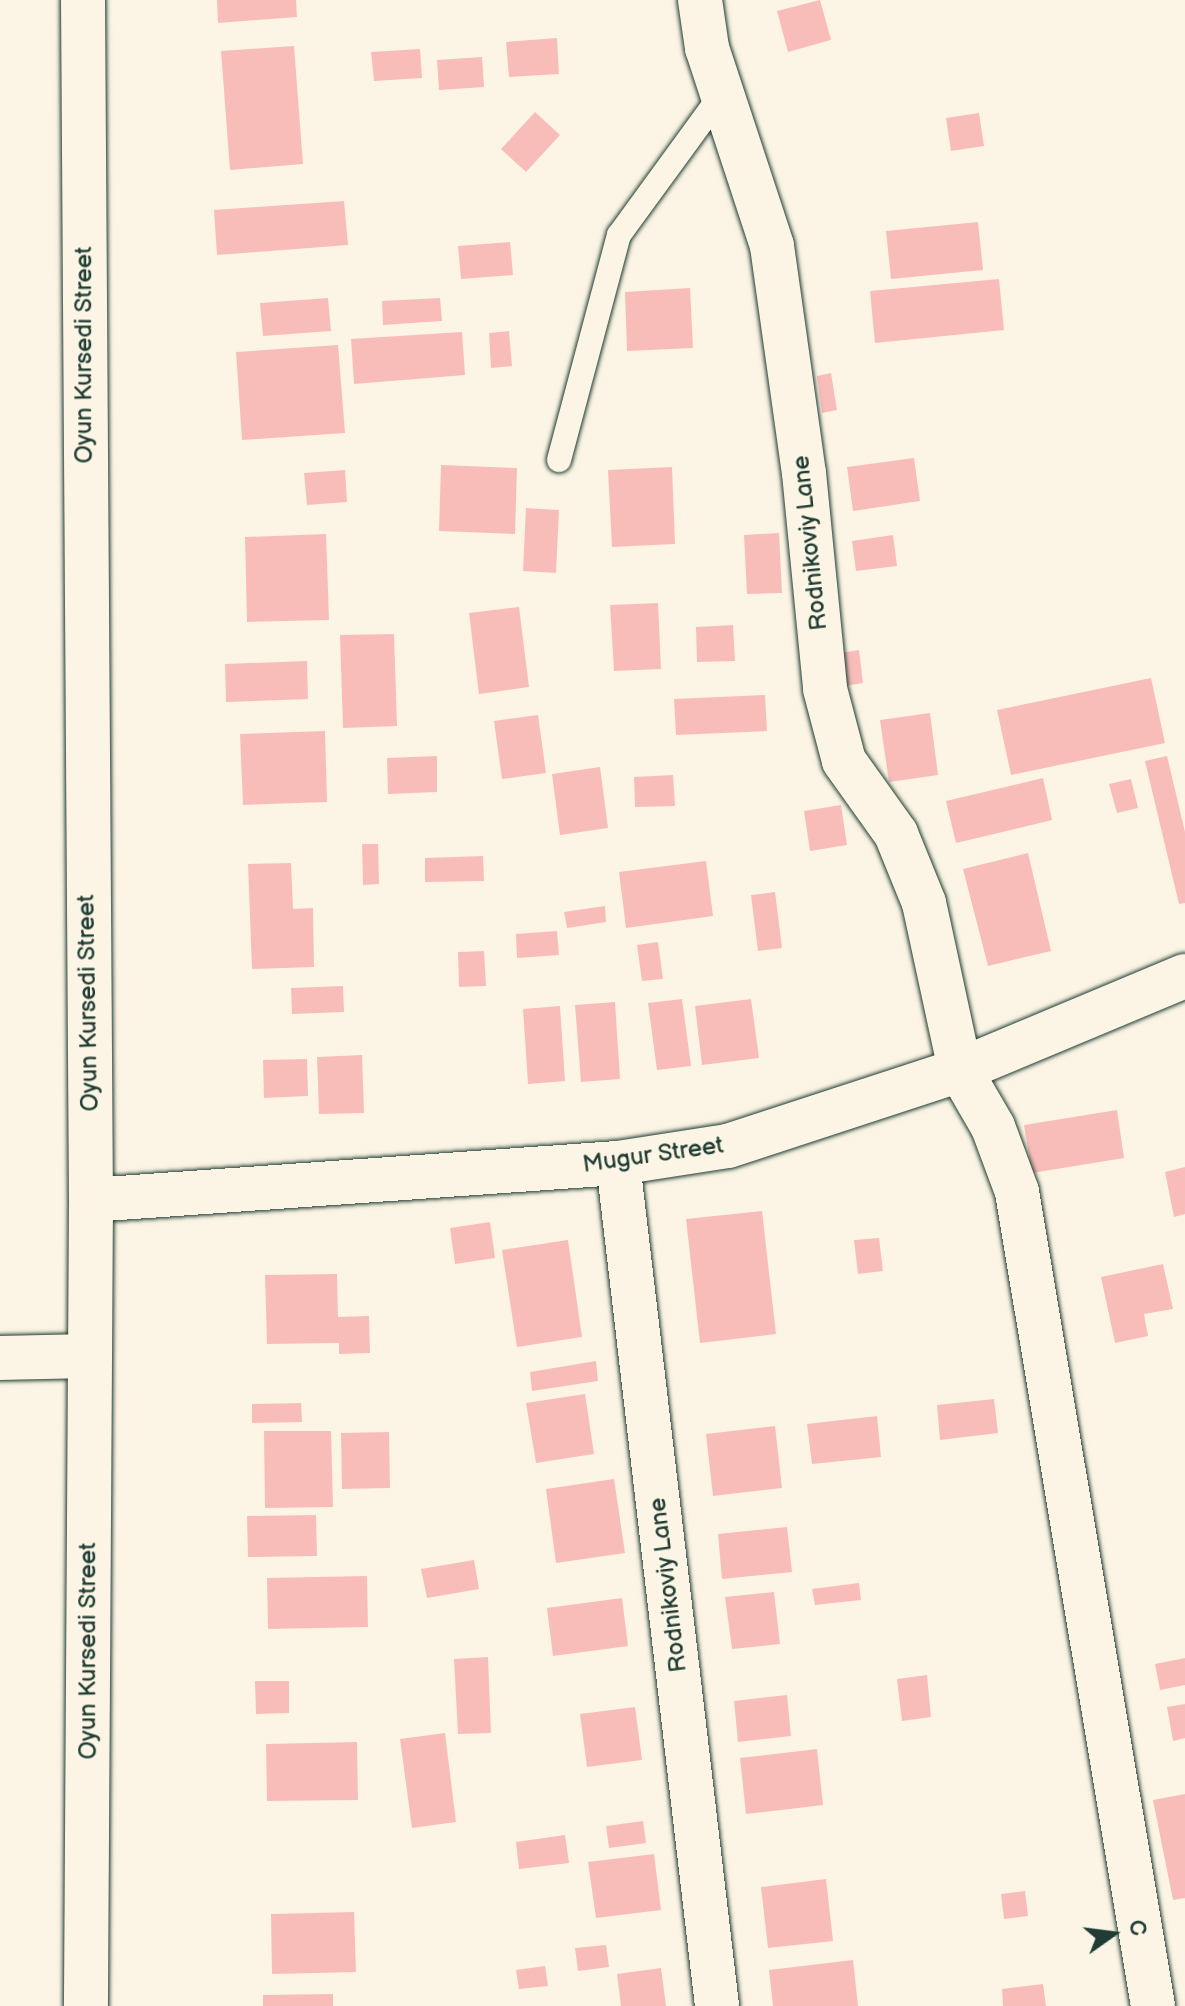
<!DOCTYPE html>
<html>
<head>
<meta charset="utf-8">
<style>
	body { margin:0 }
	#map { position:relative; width:1185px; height:2006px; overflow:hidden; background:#fcf5e5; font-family:"Balsamiq Sans",sans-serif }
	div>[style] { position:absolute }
	.building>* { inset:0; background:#f9bdb9 }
	.roads { filter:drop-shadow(0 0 2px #1f3d34) drop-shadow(0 0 2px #1f3d34) }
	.service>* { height:24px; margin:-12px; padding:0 12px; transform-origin:12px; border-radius:12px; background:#fcf5e5 }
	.minor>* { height:44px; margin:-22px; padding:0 22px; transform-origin:22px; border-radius:22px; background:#fcf5e5 }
	.tertiary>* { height:44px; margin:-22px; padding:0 22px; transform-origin:22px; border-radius:22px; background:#fcf5e5 }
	span { translate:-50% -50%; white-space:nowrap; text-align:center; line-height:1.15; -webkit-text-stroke:6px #fcf5e5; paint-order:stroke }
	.street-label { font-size:24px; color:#1f3d34 }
	.north { position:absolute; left:1073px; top:1894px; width:80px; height:80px; -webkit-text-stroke:6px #fcf5e5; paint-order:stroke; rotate:76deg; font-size:22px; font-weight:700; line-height:32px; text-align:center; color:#1f3d34 }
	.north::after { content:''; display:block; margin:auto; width:28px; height:36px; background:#1f3d34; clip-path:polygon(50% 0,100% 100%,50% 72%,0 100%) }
</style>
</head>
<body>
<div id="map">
	<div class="building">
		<div style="clip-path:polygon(217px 0,296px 0,297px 17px,218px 23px)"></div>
		<div style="clip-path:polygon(820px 0,831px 40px,788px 52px,777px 11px)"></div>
		<div style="clip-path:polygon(557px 38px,559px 74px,509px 77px,506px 42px)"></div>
		<div style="clip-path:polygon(294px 46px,303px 164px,230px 170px,221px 51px)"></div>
		<div style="clip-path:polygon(420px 49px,422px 78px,374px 81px,371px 52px)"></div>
		<div style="clip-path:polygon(482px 57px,484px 87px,439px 90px,437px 60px)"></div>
		<div style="clip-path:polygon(535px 112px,560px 135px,526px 172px,501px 149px)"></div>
		<div style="clip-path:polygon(979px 113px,984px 146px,951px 151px,946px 118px)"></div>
		<div style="clip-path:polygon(344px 201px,348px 245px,217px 255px,214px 210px)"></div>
		<div style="clip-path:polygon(978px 222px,983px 270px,891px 279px,886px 231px)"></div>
		<div style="clip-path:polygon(510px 242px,513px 275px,461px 279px,458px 246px)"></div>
		<div style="clip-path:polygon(999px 279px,1004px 330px,875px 343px,870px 291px)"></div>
		<div style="clip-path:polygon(690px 288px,693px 348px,627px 351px,625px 292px)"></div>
		<div style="clip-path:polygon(328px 298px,331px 331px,263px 336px,260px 303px)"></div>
		<div style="clip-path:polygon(440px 298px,442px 321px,383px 325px,382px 301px)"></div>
		<div style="clip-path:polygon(509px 331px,512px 366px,491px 368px,489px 333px)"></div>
		<div style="clip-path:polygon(462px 332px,465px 375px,354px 384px,351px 339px)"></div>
		<div style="clip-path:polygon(338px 345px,345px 433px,242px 440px,236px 352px)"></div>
		<div style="clip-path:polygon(831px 373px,837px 410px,822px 413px,817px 376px)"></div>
		<div style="clip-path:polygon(914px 458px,920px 501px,853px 511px,847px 467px)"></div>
		<div style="clip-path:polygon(441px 465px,517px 468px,515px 534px,439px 531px)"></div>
		<div style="clip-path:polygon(672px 467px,675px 544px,612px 547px,608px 470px)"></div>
		<div style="clip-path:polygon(345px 470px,347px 502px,307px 505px,304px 473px)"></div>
		<div style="clip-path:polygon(526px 508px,559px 510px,556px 573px,523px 571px)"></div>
		<div style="clip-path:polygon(779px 533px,782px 593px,747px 594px,744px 535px)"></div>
		<div style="clip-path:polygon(326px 534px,329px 620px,247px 622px,245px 537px)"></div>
		<div style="clip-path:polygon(893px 535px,897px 566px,856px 571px,852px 541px)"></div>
		<div style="clip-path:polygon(658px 603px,661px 669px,614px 671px,610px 605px)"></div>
		<div style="clip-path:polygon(519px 607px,529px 687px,479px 694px,469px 613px)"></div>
		<div style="clip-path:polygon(733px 625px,735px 661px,697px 662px,696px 627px)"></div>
		<div style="clip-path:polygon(394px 634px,397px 726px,343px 728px,340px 635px)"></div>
		<div style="clip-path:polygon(859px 650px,863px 683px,845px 686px,840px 653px)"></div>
		<div style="clip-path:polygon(307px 661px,308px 699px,226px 702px,225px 664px)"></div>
		<div style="clip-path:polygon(1151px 678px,1165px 743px,1011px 775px,997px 710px)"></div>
		<div style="clip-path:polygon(765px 695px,767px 731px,676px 735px,674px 699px)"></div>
		<div style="clip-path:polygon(930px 713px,938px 775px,889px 782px,880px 720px)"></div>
		<div style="clip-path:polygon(538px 715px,546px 773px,502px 779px,494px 721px)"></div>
		<div style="clip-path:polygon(325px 731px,327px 802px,243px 805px,240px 734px)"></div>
		<div style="clip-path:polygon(437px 756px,437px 792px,388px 794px,387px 758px)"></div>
		<div style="clip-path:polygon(1167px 756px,1185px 832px,1185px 903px,1179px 904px,1145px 761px)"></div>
		<div style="clip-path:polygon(600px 767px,608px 828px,560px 835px,552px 774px)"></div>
		<div style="clip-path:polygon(673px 775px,675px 806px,635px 807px,634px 777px)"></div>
		<div style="clip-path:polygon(1043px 778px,1052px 820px,956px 843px,946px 801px)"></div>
		<div style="clip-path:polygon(1131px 779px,1138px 808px,1117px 813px,1109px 784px)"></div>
		<div style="clip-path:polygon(841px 805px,847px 845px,810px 851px,804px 811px)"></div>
		<div style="clip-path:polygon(362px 844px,378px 844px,379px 884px,363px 885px)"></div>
		<div style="clip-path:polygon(1028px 853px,1051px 951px,988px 966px,963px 869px)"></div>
		<div style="clip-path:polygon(483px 856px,484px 881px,425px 882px,425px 858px)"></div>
		<div style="clip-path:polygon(706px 861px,713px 916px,626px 928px,619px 872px)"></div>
		<div style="clip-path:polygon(291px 863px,293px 909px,313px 908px,314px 967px,252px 969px,248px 864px)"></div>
		<div style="clip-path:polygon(775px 892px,782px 948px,758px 951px,751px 895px)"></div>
		<div style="clip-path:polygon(605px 906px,606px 922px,567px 928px,564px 912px)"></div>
		<div style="clip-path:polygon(557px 931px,559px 955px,517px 958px,516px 934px)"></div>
		<div style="clip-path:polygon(658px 942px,663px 979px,642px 981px,637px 945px)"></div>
		<div style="clip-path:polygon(484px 951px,486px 986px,459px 987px,458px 952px)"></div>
		<div style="clip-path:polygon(343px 986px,344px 1012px,292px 1014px,291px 988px)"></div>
		<div style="clip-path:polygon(682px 999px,691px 1066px,657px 1070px,648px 1003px)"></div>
		<div style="clip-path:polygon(751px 999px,759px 1058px,702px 1065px,695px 1006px)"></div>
		<div style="clip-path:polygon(615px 1002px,620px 1079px,581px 1082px,575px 1005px)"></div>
		<div style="clip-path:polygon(560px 1006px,565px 1081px,528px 1084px,523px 1009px)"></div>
		<div style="clip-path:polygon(362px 1055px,364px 1113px,319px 1114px,317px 1057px)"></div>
		<div style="clip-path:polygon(307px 1059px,308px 1096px,264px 1098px,263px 1060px)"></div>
		<div style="clip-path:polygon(1117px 1110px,1124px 1158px,1032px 1173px,1024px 1125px)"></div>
		<div style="clip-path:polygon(1185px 1167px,1185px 1214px,1174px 1217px,1165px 1172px)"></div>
		<div style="clip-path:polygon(762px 1211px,776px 1334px,700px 1343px,686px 1219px)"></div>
		<div style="clip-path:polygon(490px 1222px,495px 1258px,455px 1264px,450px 1228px)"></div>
		<div style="clip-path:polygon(879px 1238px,883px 1271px,858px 1274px,854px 1240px)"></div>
		<div style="clip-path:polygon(568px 1240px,582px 1337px,517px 1347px,502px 1250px)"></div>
		<div style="clip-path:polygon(1163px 1264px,1173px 1309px,1144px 1314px,1148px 1336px,1115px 1343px,1101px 1277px)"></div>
		<div style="clip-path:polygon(337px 1274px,338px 1317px,369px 1316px,370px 1353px,339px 1354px,339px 1343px,267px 1344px,265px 1275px)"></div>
		<div style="clip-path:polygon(596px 1361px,598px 1381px,532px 1391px,530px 1372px)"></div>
		<div style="clip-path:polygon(585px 1394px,594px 1454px,536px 1463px,526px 1403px)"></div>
		<div style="clip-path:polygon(994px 1399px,998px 1433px,940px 1440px,937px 1405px)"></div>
		<div style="clip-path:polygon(301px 1403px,302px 1422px,252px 1423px,252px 1404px)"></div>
		<div style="clip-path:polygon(877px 1416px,881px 1457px,812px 1464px,807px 1424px)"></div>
		<div style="clip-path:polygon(775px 1426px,782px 1488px,713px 1496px,706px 1434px)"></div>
		<div style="clip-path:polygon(264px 1431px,331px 1431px,333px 1507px,265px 1508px)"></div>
		<div style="clip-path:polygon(389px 1432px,390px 1488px,342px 1489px,341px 1433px)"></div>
		<div style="clip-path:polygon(614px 1479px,625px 1553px,556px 1563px,546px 1489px)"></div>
		<div style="clip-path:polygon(316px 1515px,317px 1556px,248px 1557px,247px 1516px)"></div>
		<div style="clip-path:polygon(787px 1527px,792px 1572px,722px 1579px,718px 1534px)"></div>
		<div style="clip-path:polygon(474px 1560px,479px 1589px,427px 1598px,421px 1569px)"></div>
		<div style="clip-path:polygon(367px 1576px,368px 1627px,268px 1629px,267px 1578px)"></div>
		<div style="clip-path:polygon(859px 1583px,861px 1600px,815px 1605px,812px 1589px)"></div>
		<div style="clip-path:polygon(774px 1592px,780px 1644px,732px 1649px,725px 1597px)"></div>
		<div style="clip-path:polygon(622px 1598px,628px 1646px,553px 1656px,547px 1608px)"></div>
		<div style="clip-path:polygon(488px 1657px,491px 1733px,458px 1734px,454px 1659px)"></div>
		<div style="clip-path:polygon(1185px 1658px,1185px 1685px,1160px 1690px,1155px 1664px)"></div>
		<div style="clip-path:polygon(927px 1675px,931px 1717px,902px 1721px,897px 1679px)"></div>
		<div style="clip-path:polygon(255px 1681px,289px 1681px,289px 1713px,256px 1714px)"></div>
		<div style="clip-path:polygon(787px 1695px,791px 1736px,738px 1742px,734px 1701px)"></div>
		<div style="clip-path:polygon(1185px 1704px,1185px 1738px,1173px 1741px,1167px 1707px)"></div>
		<div style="clip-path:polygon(635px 1707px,642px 1760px,587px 1767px,580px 1714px)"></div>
		<div style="clip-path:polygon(445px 1733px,456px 1822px,412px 1828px,400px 1739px)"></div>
		<div style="clip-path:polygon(357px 1742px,358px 1800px,267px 1801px,266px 1744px)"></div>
		<div style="clip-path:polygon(817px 1749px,823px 1805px,746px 1814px,740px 1758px)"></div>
		<div style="clip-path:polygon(1185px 1794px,1185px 1898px,1173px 1900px,1153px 1800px)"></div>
		<div style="clip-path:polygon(643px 1821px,646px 1843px,609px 1848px,606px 1826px)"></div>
		<div style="clip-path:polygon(565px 1835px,569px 1863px,519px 1869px,516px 1842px)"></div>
		<div style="clip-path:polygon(654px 1854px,661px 1910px,596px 1918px,588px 1862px)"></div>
		<div style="clip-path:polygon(826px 1879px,833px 1941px,768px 1948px,761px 1887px)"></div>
		<div style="clip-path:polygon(1025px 1891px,1028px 1916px,1004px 1919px,1001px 1894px)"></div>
		<div style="clip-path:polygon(354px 1912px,356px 1972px,272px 1974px,271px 1914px)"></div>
		<div style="clip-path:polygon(606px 1945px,609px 1967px,578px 1971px,575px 1948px)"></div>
		<div style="clip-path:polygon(853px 1960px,858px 2006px,773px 2006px,769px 1970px)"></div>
		<div style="clip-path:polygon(545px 1966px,548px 1986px,519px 1989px,516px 1970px)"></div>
		<div style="clip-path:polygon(661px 1968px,666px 2006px,621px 2006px,617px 1974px)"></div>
		<div style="clip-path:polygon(1043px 1984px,1046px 2006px,1003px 2006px,1002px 1989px)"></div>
		<div style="clip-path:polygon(333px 1994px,333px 2006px,263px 2006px,263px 1995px)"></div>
	</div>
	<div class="roads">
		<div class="service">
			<div style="left:559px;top:460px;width:233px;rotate:-75.1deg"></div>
			<div style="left:619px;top:235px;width:175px;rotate:-53.9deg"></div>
		</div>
		<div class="minor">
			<div style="left:700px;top:0;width:49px;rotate:81.7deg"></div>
			<div style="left:707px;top:48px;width:208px;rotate:71.8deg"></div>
			<div style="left:772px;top:246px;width:229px;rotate:82deg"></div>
			<div style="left:804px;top:473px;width:217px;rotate:84.4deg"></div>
			<div style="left:825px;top:689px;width:74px;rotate:75.2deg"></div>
			<div style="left:844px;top:761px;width:90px;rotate:54.5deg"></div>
			<div style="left:896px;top:834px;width:74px;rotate:67.9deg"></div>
			<div style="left:924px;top:903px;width:171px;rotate:77.8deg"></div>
			<div style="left:960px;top:1070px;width:66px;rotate:59.9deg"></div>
			<div style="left:993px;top:1127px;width:69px;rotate:69.7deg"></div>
			<div style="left:1017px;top:1192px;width:825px;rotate:80.51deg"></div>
			<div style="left:618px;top:1163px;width:849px;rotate:83.3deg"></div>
			<div style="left:91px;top:1200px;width:528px;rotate:-4.02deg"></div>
			<div style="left:618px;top:1163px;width:111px;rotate:-8.8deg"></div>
			<div style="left:728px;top:1146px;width:244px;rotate:-18.1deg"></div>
			<div style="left:960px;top:1070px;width:244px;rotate:-22.7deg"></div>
			<div style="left:0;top:1358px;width:89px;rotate:-1.3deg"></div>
		</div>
		<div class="tertiary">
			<div style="left:83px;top:0;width:1200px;rotate:89.62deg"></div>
			<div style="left:91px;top:1200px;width:806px;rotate:90.36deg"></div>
		</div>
	</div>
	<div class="street-label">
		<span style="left:84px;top:355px;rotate:-90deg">Oyun Kursedi Street</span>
		<span style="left:810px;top:543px;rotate:-96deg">Rodnikoviy Lane</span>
		<span style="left:88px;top:1003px;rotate:-91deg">Oyun Kursedi Street</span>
		<span style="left:653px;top:1155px;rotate:-8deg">Mugur Street</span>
		<span style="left:668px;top:1585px;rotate:-97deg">Rodnikoviy Lane</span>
		<span style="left:88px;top:1651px;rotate:-90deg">Oyun Kursedi Street</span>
	</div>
	<div class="north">С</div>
</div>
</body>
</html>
